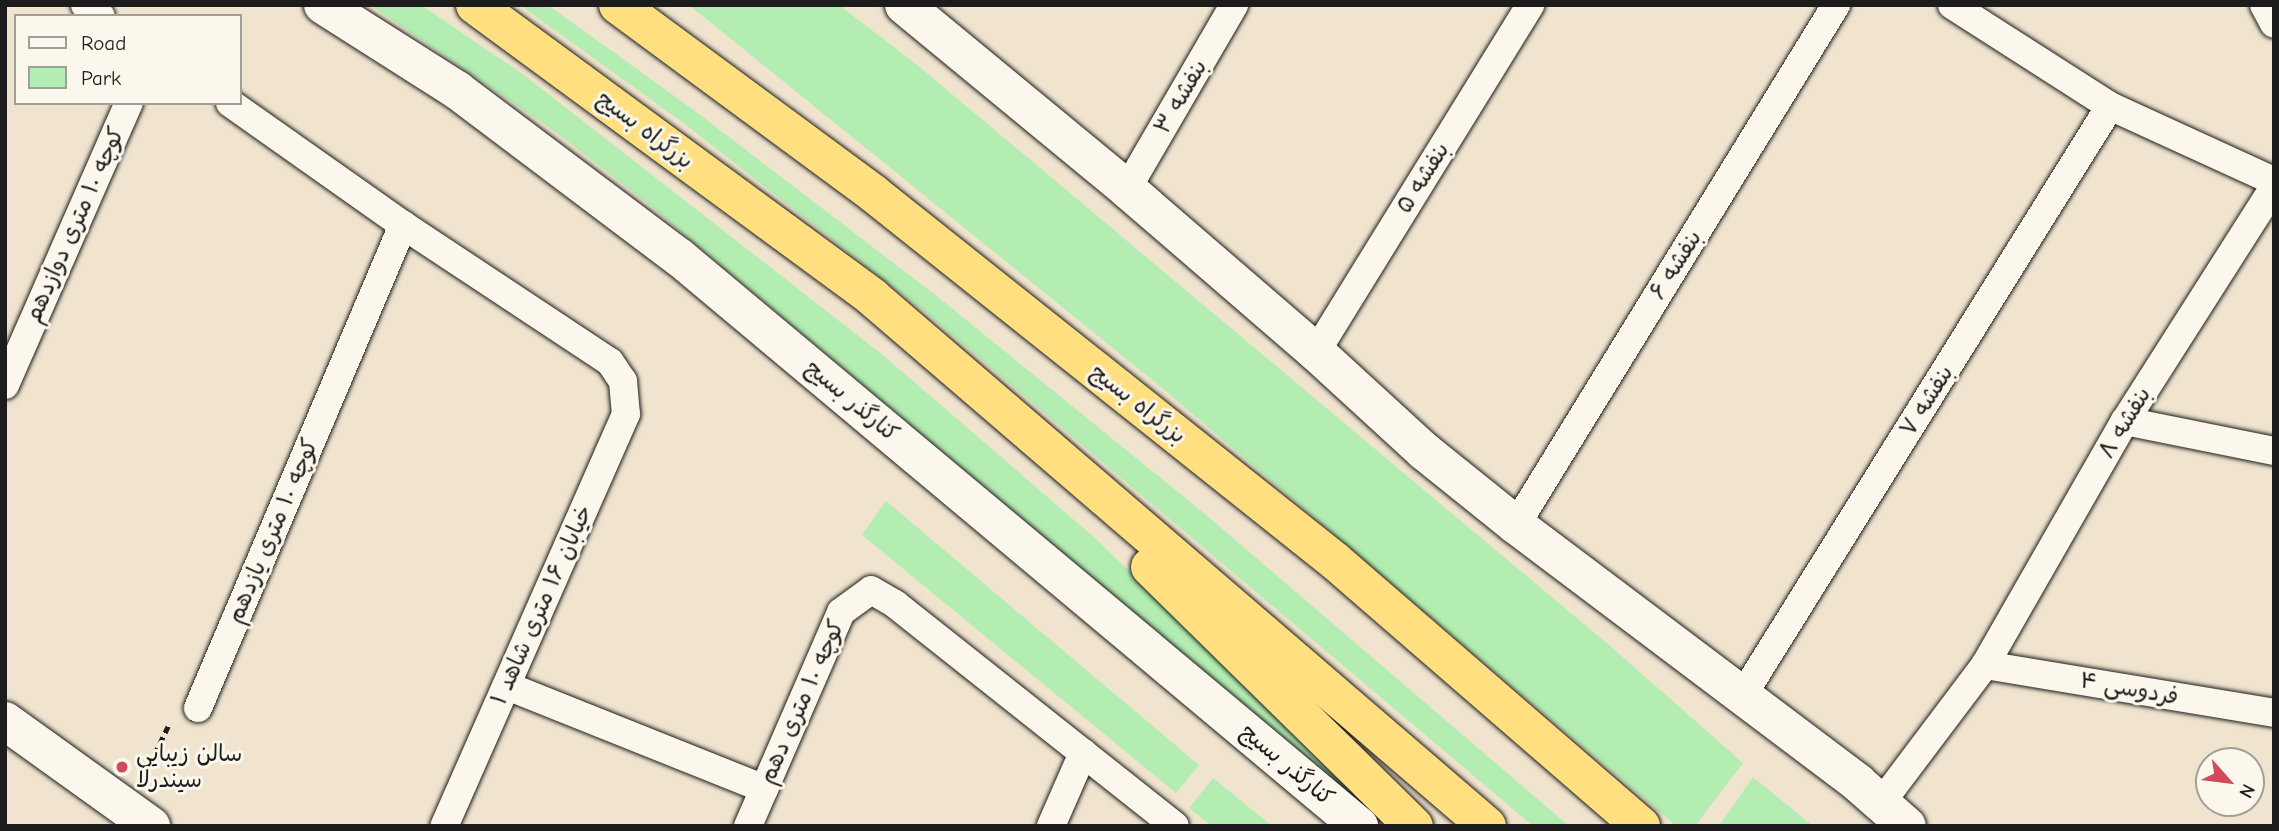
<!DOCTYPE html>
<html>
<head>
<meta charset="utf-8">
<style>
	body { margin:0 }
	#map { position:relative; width:2279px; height:831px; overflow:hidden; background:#f0e4ce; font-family:"Comic Neue","Playpen Sans Arabic",sans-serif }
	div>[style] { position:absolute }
	.green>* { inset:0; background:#b3edb1 }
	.path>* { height:4.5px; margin-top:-2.25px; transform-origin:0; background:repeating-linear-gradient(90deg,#1c1c1c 0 7px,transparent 0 12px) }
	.roads { filter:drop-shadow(0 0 2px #1c1c1c) drop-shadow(0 0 2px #1c1c1c) }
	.street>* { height:28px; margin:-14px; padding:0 14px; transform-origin:14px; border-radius:14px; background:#fbf7ec }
	.secondary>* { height:38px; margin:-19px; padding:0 19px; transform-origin:19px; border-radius:19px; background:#fbf7ec }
	.highway>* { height:38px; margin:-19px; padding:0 19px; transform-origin:19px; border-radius:19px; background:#ffdf80 }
	.dots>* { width:19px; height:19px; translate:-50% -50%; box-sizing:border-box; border:4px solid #fbf7ec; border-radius:50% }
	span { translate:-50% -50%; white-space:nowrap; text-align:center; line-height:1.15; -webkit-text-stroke:6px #fbf7ec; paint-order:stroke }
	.street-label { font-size:23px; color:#1c1c1c }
	.poi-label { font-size:23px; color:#1c1c1c }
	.left { translate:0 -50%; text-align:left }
	.frame { position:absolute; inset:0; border:7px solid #1c1c1c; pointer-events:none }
	.legend { position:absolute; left:14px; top:14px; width:228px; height:91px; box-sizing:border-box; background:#fbf7ec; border:2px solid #a29f99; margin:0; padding:9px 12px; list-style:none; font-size:21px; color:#1c1c1c }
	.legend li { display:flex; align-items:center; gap:14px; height:35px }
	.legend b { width:35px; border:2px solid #a29f99 }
	.north { position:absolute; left:2195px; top:747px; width:70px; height:70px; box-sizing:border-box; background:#fbf7ec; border:2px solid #a29f99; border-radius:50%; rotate:118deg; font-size:19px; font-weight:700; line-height:28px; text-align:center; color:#1c1c1c }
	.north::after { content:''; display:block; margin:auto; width:24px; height:32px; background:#d1495b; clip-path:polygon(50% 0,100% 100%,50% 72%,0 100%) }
</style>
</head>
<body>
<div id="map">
	<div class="green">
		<div style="clip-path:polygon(370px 5px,421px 5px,524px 75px,884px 356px,1095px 538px,1393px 826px,1389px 826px,1213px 679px,648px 204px,557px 133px)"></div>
		<div style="clip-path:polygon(520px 5px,548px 5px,695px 111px,938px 297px,1205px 514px,1569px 826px,1533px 826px,926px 313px,686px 125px)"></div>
		<div style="clip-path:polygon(689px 5px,839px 5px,916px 64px,1616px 651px,1743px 763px,1695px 826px,1676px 826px,1161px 387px)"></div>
		<div style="clip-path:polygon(886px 501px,1199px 765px,1176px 793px,862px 535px)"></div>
		<div style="clip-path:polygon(1753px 777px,1813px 826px,1719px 826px)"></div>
		<div style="clip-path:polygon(1213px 778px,1272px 826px,1212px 826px,1189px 808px)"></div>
	</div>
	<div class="path">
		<div style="left:144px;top:776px;width:58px;rotate:-64.3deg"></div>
	</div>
	<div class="roads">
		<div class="street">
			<div style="left:85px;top:5px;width:19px;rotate:35deg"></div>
			<div style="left:1952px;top:5px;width:188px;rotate:32.6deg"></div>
			<div style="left:2110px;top:106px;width:180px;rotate:24.6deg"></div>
			<div style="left:2264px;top:5px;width:21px;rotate:62deg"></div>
			<div style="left:230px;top:103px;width:212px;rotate:35.2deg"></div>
			<div style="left:403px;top:225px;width:248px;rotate:33.5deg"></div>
			<div style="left:610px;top:362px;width:23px;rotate:56deg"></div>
			<div style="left:623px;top:381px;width:33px;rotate:85deg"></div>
			<div style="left:626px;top:414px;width:450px;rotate:113.8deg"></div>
			<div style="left:1127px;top:189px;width:213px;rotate:-59.8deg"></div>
			<div style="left:1316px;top:352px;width:408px;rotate:-58.3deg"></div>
			<div style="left:5px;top:385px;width:308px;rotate:-66.3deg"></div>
			<div style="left:2125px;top:421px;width:152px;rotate:11.4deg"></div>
			<div style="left:1516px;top:525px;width:611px;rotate:-58.39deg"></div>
			<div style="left:1985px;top:665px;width:293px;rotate:9.4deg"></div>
			<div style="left:507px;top:686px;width:277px;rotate:21.8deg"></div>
			<div style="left:1743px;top:695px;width:694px;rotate:-58.07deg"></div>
			<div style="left:198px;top:708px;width:525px;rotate:-67deg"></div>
			<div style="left:1881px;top:803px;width:173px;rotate:-53deg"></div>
			<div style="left:1985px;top:665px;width:281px;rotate:-60.2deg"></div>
			<div style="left:2125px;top:421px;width:277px;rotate:-57.5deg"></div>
			<div style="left:748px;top:826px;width:233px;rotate:-66.5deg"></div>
			<div style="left:841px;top:612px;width:37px;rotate:-36deg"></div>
			<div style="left:871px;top:590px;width:28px;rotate:30deg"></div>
			<div style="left:895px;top:604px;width:357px;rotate:38.4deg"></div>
			<div style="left:1051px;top:826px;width:80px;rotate:-66.3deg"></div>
		</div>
		<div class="secondary">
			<div style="left:323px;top:5px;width:159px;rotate:32.4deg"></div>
			<div style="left:457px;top:90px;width:278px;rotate:37deg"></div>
			<div style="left:679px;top:257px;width:887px;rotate:39.92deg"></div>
			<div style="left:904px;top:5px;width:289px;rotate:39.5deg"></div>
			<div style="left:1127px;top:189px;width:250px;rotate:40.8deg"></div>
			<div style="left:1316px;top:352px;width:147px;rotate:42.5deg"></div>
			<div style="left:1424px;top:451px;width:118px;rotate:38.8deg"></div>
			<div style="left:1516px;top:525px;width:428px;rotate:37deg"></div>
			<div style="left:1858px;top:783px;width:65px;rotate:41.3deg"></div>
			<div style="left:5px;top:721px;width:180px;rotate:35.7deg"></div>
		</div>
		<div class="highway">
			<div style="left:475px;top:5px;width:493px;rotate:36.3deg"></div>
			<div style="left:872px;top:297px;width:811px;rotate:40.7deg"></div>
			<div style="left:618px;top:5px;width:318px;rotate:36.4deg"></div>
			<div style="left:874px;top:194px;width:589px;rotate:38.52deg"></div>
			<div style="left:1335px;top:561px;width:405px;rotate:40.9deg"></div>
			<div style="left:1150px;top:567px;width:370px;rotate:44.5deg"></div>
		</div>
	</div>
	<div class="dots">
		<div style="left:122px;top:767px;background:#d1495b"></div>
	</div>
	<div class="street-label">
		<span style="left:1181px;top:97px;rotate:-60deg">بنفشه ۳</span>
		<span style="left:645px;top:130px;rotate:37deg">بزرگراه بسیج</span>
		<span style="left:1423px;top:178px;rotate:-58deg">بنفشه ۵</span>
		<span style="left:75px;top:225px;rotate:-66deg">کوچه ۱۰ متری دوازدهم</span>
		<span style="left:1676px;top:265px;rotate:-58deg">بنفشه ۶</span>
		<span style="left:852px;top:401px;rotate:40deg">کنارگذر بسیج</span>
		<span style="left:1927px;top:401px;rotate:-58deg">بنفشه ۷</span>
		<span style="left:1138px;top:404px;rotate:38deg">بزرگراه بسیج</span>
		<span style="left:2125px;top:423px;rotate:-59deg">بنفشه ۸</span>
		<span style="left:273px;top:531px;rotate:-67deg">کوچه ۱۰ متری یازدهم</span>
		<span style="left:542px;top:605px;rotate:-66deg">خیابان ۱۶ متری شاهد ۱</span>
		<span style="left:2129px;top:689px;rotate:10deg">فردوسی ۴</span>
		<span style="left:802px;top:702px;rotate:-66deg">کوچه ۱۰ متری دهم</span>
		<span style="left:1287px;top:765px;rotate:40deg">کنارگذر بسیج</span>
	</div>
	<div class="poi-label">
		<span class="left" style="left:136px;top:767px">سالن زیبایی<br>سیندرلا</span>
	</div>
	<div class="frame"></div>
	<ul class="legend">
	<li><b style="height:9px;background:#fbf7ec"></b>Road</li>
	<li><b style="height:19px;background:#b3edb1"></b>Park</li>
	</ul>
	<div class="north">N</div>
</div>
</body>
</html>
